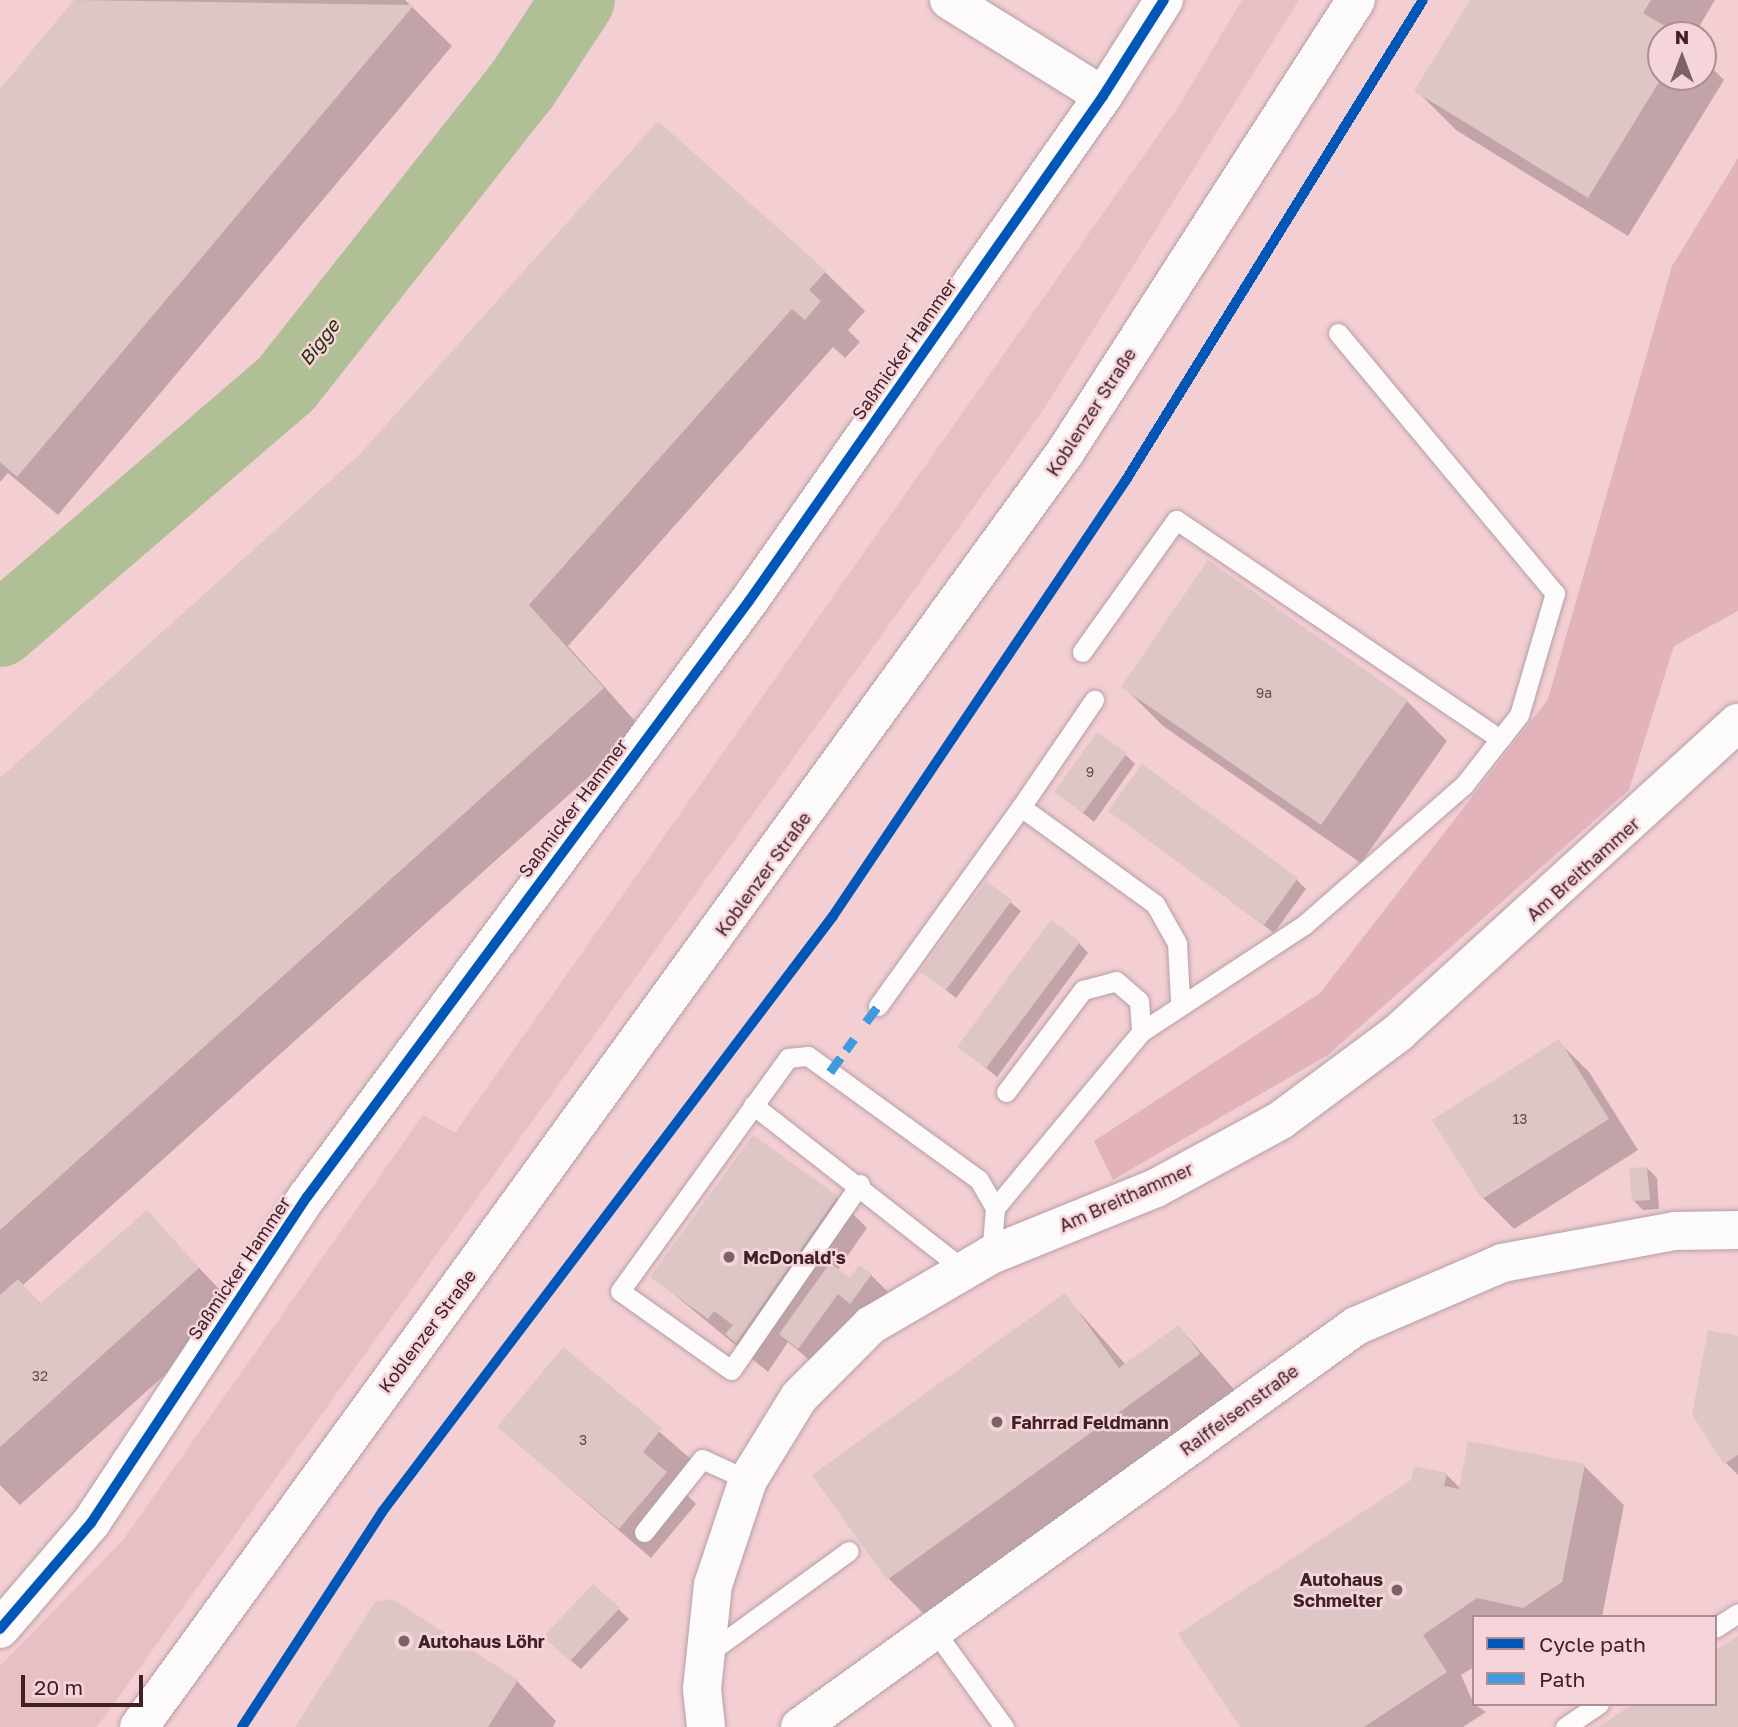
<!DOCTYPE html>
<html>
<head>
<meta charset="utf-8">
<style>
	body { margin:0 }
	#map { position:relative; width:1738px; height:1727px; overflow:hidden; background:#eedcdf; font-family:"Golos Text",sans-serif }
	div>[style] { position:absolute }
	.built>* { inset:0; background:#f3ced3 }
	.green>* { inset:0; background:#e7c0c6 }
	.forest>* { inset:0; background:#e2b3ba }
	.shadow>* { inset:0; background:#0003 }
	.river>* { height:74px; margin:-37px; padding:0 37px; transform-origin:37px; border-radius:37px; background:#b0bf96 }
	.building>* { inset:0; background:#ddc6c5 }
	.roads { filter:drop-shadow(0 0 2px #b5a0a4) drop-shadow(0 0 2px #b5a0a4) }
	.service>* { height:19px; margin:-9.5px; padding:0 9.5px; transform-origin:9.5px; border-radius:9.5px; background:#fcfafa }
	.minor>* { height:38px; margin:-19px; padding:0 19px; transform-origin:19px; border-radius:19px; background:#fcfafa }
	.secondary>* { height:38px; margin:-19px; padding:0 19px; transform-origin:19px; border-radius:19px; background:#fcfafa }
	.quiet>* { height:9px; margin-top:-4.5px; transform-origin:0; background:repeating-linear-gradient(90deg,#3f9be0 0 18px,transparent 0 27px) }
	.cycleway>* { height:10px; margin:-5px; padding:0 5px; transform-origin:5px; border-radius:5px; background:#0057b8 }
	.dots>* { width:19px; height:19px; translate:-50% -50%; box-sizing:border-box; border:4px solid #f5d5d9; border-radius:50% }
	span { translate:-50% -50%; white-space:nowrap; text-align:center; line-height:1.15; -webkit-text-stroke:5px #f5d5d9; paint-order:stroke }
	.number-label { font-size:14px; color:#674b4e }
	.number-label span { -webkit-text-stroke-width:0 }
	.street-label { font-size:18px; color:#3f2126 }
	.poi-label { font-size:18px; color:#3f2126; font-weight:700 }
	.left { translate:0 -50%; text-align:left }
	.right { translate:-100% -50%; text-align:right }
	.water-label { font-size:19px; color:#213306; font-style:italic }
	.legend { position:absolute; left:1472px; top:1615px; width:245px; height:91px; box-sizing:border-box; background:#f5d5d9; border:2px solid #ac8d91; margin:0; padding:9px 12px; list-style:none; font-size:21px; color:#3f2126 }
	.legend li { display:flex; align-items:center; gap:14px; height:35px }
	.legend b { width:35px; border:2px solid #ac8d91 }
	.north { position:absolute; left:1647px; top:21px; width:70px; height:70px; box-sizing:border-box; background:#f5d5d9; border:2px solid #ac8d91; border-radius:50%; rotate:0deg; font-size:19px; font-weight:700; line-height:28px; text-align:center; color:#3f2126 }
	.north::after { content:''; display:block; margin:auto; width:24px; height:32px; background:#7c6267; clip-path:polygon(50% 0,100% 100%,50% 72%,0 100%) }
	.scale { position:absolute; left:21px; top:1675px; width:122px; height:32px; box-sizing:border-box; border:4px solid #3f2126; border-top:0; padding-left:9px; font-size:21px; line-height:24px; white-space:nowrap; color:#3f2126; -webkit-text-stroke:5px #f5d5d9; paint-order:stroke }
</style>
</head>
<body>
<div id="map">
	<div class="built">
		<div style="clip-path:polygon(evenodd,0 0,1738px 0,1738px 158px,1672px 266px,1548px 699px,1320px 993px,1094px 1141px,1114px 1180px,1328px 1055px,1629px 790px,1674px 646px,1738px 611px,1738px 1727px,0 1727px,0 0,1661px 35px,1703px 35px,1703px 77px,1661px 77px,1661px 35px,0 0,1474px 1617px,1715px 1617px,1715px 1704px,1474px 1704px,1474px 1617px)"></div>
	</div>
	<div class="green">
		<div style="clip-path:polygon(1242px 0,1299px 0,1042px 412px,97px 1727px,0 1727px,0 1666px,123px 1540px,423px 1115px,455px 1133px,1180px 104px)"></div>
	</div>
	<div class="forest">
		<div style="clip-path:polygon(1738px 158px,1738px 611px,1674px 646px,1629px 790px,1328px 1055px,1113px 1180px,1094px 1141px,1320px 993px,1548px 699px,1672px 266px)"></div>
	</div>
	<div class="shadow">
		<div style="clip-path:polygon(77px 0,405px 0,452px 46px,58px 515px,8px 473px,0 482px,0 91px)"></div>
		<div style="clip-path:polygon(1472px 0,1715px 0,1694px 35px,1661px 35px,1661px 77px,1703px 77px,1703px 59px,1724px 80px,1628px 236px,1456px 130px,1416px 90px)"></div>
		<div style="clip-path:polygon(825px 272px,865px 311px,848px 330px,860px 342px,845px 358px,833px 347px,568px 646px,642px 729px,22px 1286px,42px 1305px,147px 1213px,238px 1309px,20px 1505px,0 1485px,0 781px)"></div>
		<div style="clip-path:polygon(1123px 686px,1407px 701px,1447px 741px,1361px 863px,1163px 726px)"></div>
		<div style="clip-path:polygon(1126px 755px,1135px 764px,1094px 822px,1056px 791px)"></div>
		<div style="clip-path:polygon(1110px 810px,1296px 879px,1306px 889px,1274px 933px)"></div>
		<div style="clip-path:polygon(987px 883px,1021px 911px,956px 998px,922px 971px)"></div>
		<div style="clip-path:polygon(1079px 943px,1088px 953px,997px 1077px,959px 1046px)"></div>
		<div style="clip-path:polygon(1558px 1041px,1589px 1072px,1638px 1150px,1514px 1229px,1483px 1198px,1434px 1120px)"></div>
		<div style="clip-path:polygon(1647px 1168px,1657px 1178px,1659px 1209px,1643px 1210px,1634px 1201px)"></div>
		<div style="clip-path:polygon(836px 1197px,867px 1228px,837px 1271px,850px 1280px,871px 1275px,891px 1295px,819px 1368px,788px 1342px,768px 1372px,653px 1277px)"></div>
		<div style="clip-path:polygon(1065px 1296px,1126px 1365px,1179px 1327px,1239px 1395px,928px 1618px,889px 1579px)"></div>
		<div style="clip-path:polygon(1738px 1338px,1738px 1475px,1726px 1463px)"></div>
		<div style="clip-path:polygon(564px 1349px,692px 1460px,674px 1482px,696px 1504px,651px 1558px,499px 1427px)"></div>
		<div style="clip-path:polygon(1584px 1466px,1624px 1505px,1602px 1617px,1474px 1617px,1474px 1667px,1461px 1675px,1474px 1704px,1486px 1712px,1463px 1727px,1242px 1727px,1446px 1474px,1461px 1489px)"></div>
		<div style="clip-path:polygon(593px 1586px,629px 1619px,581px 1669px,555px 1647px)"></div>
		<div style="clip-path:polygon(517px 1681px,556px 1721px,553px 1727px,297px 1727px)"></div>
	</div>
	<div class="river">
		<div style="left:0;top:630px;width:377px;rotate:-40.7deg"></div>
		<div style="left:286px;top:384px;width:382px;rotate:-51.7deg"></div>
		<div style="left:523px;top:84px;width:100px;rotate:-56.8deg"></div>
	</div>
	<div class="building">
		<div style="clip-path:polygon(74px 0,414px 5px,17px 477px,0 462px,0 89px)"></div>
		<div style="clip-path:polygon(1470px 0,1651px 0,1643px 13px,1680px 35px,1661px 35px,1662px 77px,1588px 198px,1414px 91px)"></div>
		<div style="clip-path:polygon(658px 121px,826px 271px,809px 290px,821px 301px,805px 320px,792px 309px,529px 605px,604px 688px,0 1230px,0 778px,361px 453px)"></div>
		<div style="clip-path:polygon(1208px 560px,1408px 700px,1321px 825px,1121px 687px)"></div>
		<div style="clip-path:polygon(1097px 732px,1127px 753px,1083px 813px,1054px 792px)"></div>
		<div style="clip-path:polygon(1142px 764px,1298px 878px,1264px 925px,1108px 811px)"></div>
		<div style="clip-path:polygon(986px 881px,1012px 900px,946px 990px,920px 972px)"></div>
		<div style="clip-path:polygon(1051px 920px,1080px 942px,986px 1068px,957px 1047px)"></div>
		<div style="clip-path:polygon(1559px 1039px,1609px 1119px,1482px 1199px,1432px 1120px)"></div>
		<div style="clip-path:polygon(753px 1135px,838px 1196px,736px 1343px,725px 1334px,733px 1325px,714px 1311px,708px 1319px,650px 1277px)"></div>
		<div style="clip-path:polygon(1647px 1167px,1650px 1200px,1632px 1201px,1629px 1168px)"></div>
		<div style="clip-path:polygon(147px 1210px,199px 1268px,0 1447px,0 1295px,18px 1279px,40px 1304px)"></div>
		<div style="clip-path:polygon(830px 1263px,850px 1278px,859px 1265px,872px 1274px,850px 1304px,838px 1294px,798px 1349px,779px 1334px)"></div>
		<div style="clip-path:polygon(1065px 1293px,1119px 1368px,1179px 1325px,1200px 1354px,887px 1580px,812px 1475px)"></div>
		<div style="clip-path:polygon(1708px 1330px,1738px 1336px,1738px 1455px,1724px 1464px,1692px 1415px)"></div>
		<div style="clip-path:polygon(563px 1347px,662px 1428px,643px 1452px,667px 1472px,619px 1529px,497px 1427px)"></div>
		<div style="clip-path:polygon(1468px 1441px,1585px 1464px,1562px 1582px,1523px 1608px,1477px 1598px,1423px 1635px,1447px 1672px,1364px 1727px,1240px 1727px,1178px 1634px,1411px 1480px,1414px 1466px,1447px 1473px,1444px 1486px,1459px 1489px)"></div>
		<div style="clip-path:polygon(593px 1584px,620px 1608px,570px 1661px,543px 1637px)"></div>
		<div style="clip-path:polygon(392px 1599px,518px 1680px,488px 1727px,295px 1727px,375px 1602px)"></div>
		<div style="clip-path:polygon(1738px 1636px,1738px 1727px,1598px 1727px,1633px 1704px,1715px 1704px,1715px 1650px)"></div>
	</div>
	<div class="roads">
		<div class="service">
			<div style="left:1338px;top:333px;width:339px;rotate:50.2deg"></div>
			<div style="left:1555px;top:593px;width:127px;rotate:106.4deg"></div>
			<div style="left:1519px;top:715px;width:31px;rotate:128deg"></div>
			<div style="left:1021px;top:807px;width:130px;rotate:-55.7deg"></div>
			<div style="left:878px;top:1006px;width:245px;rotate:-54.3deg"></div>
			<div style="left:1021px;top:807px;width:165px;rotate:35.9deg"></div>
			<div style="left:1155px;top:904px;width:45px;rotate:60.6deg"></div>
			<div style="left:1177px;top:943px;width:58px;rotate:87deg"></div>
			<div style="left:1006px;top:1092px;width:128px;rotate:-53deg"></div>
			<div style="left:1083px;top:990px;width:34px;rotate:-15deg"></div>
			<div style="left:1116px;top:981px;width:30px;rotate:41deg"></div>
			<div style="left:1139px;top:1001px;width:31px;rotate:86deg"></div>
			<div style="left:753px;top:1105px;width:268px;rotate:38deg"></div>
			<div style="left:860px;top:1184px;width:226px;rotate:124.7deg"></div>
			<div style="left:731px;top:1370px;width:136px;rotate:-144.6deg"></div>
			<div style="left:620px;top:1291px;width:287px;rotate:-54.2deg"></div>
			<div style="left:788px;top:1058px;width:20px;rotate:-6deg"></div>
			<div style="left:808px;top:1056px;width:211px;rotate:35.9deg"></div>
			<div style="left:979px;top:1180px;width:32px;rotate:60deg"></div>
			<div style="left:991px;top:1255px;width:47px;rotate:-85.1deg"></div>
			<div style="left:995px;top:1208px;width:229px;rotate:-50.3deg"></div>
			<div style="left:1141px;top:1032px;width:195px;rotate:-33.3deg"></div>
			<div style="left:1304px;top:925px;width:213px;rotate:-41.2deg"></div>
			<div style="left:1464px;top:785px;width:58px;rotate:-52deg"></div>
			<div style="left:1500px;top:739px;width:391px;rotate:-145.9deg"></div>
			<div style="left:1176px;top:520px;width:162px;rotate:125.5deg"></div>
			<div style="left:644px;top:1532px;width:93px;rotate:-51.5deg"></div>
			<div style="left:702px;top:1459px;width:51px;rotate:24.5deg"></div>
			<div style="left:1715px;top:1628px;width:27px;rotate:-33deg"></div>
			<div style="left:934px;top:1630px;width:120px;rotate:54.2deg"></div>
			<div style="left:707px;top:1654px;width:175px;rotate:-36deg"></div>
			<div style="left:1565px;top:1727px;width:41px;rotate:-34.1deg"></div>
		</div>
		<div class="minor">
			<div style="left:949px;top:0;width:181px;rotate:31.9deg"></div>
			<div style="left:0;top:1629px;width:140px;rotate:-49.4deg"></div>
			<div style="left:91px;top:1523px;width:391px;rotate:-56.5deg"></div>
			<div style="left:307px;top:1197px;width:742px;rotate:-53.44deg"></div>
			<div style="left:749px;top:601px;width:617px;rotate:-54.97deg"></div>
			<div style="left:1103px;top:96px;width:114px;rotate:-57.6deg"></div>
			<div style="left:706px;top:1727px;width:38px;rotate:-96deg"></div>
			<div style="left:702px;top:1689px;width:105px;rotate:-84deg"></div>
			<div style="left:713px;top:1585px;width:111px;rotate:-71.6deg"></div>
			<div style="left:748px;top:1480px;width:97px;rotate:-58.4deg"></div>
			<div style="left:799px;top:1397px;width:102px;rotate:-45deg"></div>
			<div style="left:871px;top:1325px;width:139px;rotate:-30.3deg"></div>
			<div style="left:991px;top:1255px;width:178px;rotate:-22.1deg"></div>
			<div style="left:1156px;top:1188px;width:142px;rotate:-28.5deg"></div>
			<div style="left:1281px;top:1120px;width:146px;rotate:-36.6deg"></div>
			<div style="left:1398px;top:1033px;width:460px;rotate:-42.4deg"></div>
			<div style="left:800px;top:1727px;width:686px;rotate:-35.8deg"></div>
			<div style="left:1356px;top:1326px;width:159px;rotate:-23.3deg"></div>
			<div style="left:1502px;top:1263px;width:175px;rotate:-10.5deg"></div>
			<div style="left:1674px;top:1231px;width:64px;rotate:-0.9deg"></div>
		</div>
		<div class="secondary">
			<div style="left:139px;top:1727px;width:1577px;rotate:-54deg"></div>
			<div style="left:1066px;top:451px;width:536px;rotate:-57.26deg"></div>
		</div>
	</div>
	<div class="quiet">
		<div style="left:866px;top:1022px;width:20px;rotate:-53deg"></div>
		<div style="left:830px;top:1072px;width:41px;rotate:-54deg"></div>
	</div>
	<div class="cycleway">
		<div style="left:0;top:1629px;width:140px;rotate:-49.4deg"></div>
		<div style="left:91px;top:1523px;width:391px;rotate:-56.5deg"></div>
		<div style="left:307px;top:1197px;width:742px;rotate:-53.44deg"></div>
		<div style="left:749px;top:601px;width:617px;rotate:-54.97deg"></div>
		<div style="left:1103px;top:96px;width:114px;rotate:-57.6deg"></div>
		<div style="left:242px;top:1727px;width:257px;rotate:-56.9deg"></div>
		<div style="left:382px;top:1512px;width:747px;rotate:-52.88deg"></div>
		<div style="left:833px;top:916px;width:525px;rotate:-56.1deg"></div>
		<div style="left:1126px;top:480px;width:564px;rotate:-58.25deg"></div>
	</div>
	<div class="dots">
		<div style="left:729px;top:1257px;background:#7c6267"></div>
		<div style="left:997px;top:1422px;background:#7c6267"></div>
		<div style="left:1397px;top:1590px;background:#7c6267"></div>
		<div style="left:404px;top:1641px;background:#7c6267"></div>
	</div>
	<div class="number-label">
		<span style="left:1264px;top:693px">9a</span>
		<span style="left:1090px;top:772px">9</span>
		<span style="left:1520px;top:1119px">13</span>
		<span style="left:40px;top:1376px">32</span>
		<span style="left:583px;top:1440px">3</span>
	</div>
	<div class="street-label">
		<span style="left:904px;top:349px;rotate:-55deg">Saßmicker Hammer</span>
		<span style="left:1091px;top:412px;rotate:-57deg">Koblenzer Straße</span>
		<span style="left:573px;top:808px;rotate:-53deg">Saßmicker Hammer</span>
		<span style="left:1583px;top:869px;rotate:-42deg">Am Breithammer</span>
		<span style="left:763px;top:874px;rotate:-54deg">Koblenzer Straße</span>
		<span style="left:1126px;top:1197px;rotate:-24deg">Am Breithammer</span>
		<span style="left:239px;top:1268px;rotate:-56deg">Saßmicker Hammer</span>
		<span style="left:427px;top:1331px;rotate:-53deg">Koblenzer Straße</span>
		<span style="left:1239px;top:1410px;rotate:-36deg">Raiffeisenstraße</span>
	</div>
	<div class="poi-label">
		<span class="left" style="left:743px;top:1257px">McDonald's</span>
		<span class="left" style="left:1011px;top:1422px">Fahrrad Feldmann</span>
		<span class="right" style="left:1383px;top:1590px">Autohaus<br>Schmelter</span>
		<span class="left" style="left:418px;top:1641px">Autohaus Löhr</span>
	</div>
	<div class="water-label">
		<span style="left:319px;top:342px;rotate:-52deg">Bigge</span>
	</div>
	<ul class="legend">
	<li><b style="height:9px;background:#0057b8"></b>Cycle path</li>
	<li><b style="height:9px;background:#3f9be0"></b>Path</li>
	</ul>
	<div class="north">N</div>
	<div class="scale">20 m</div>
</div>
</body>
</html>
